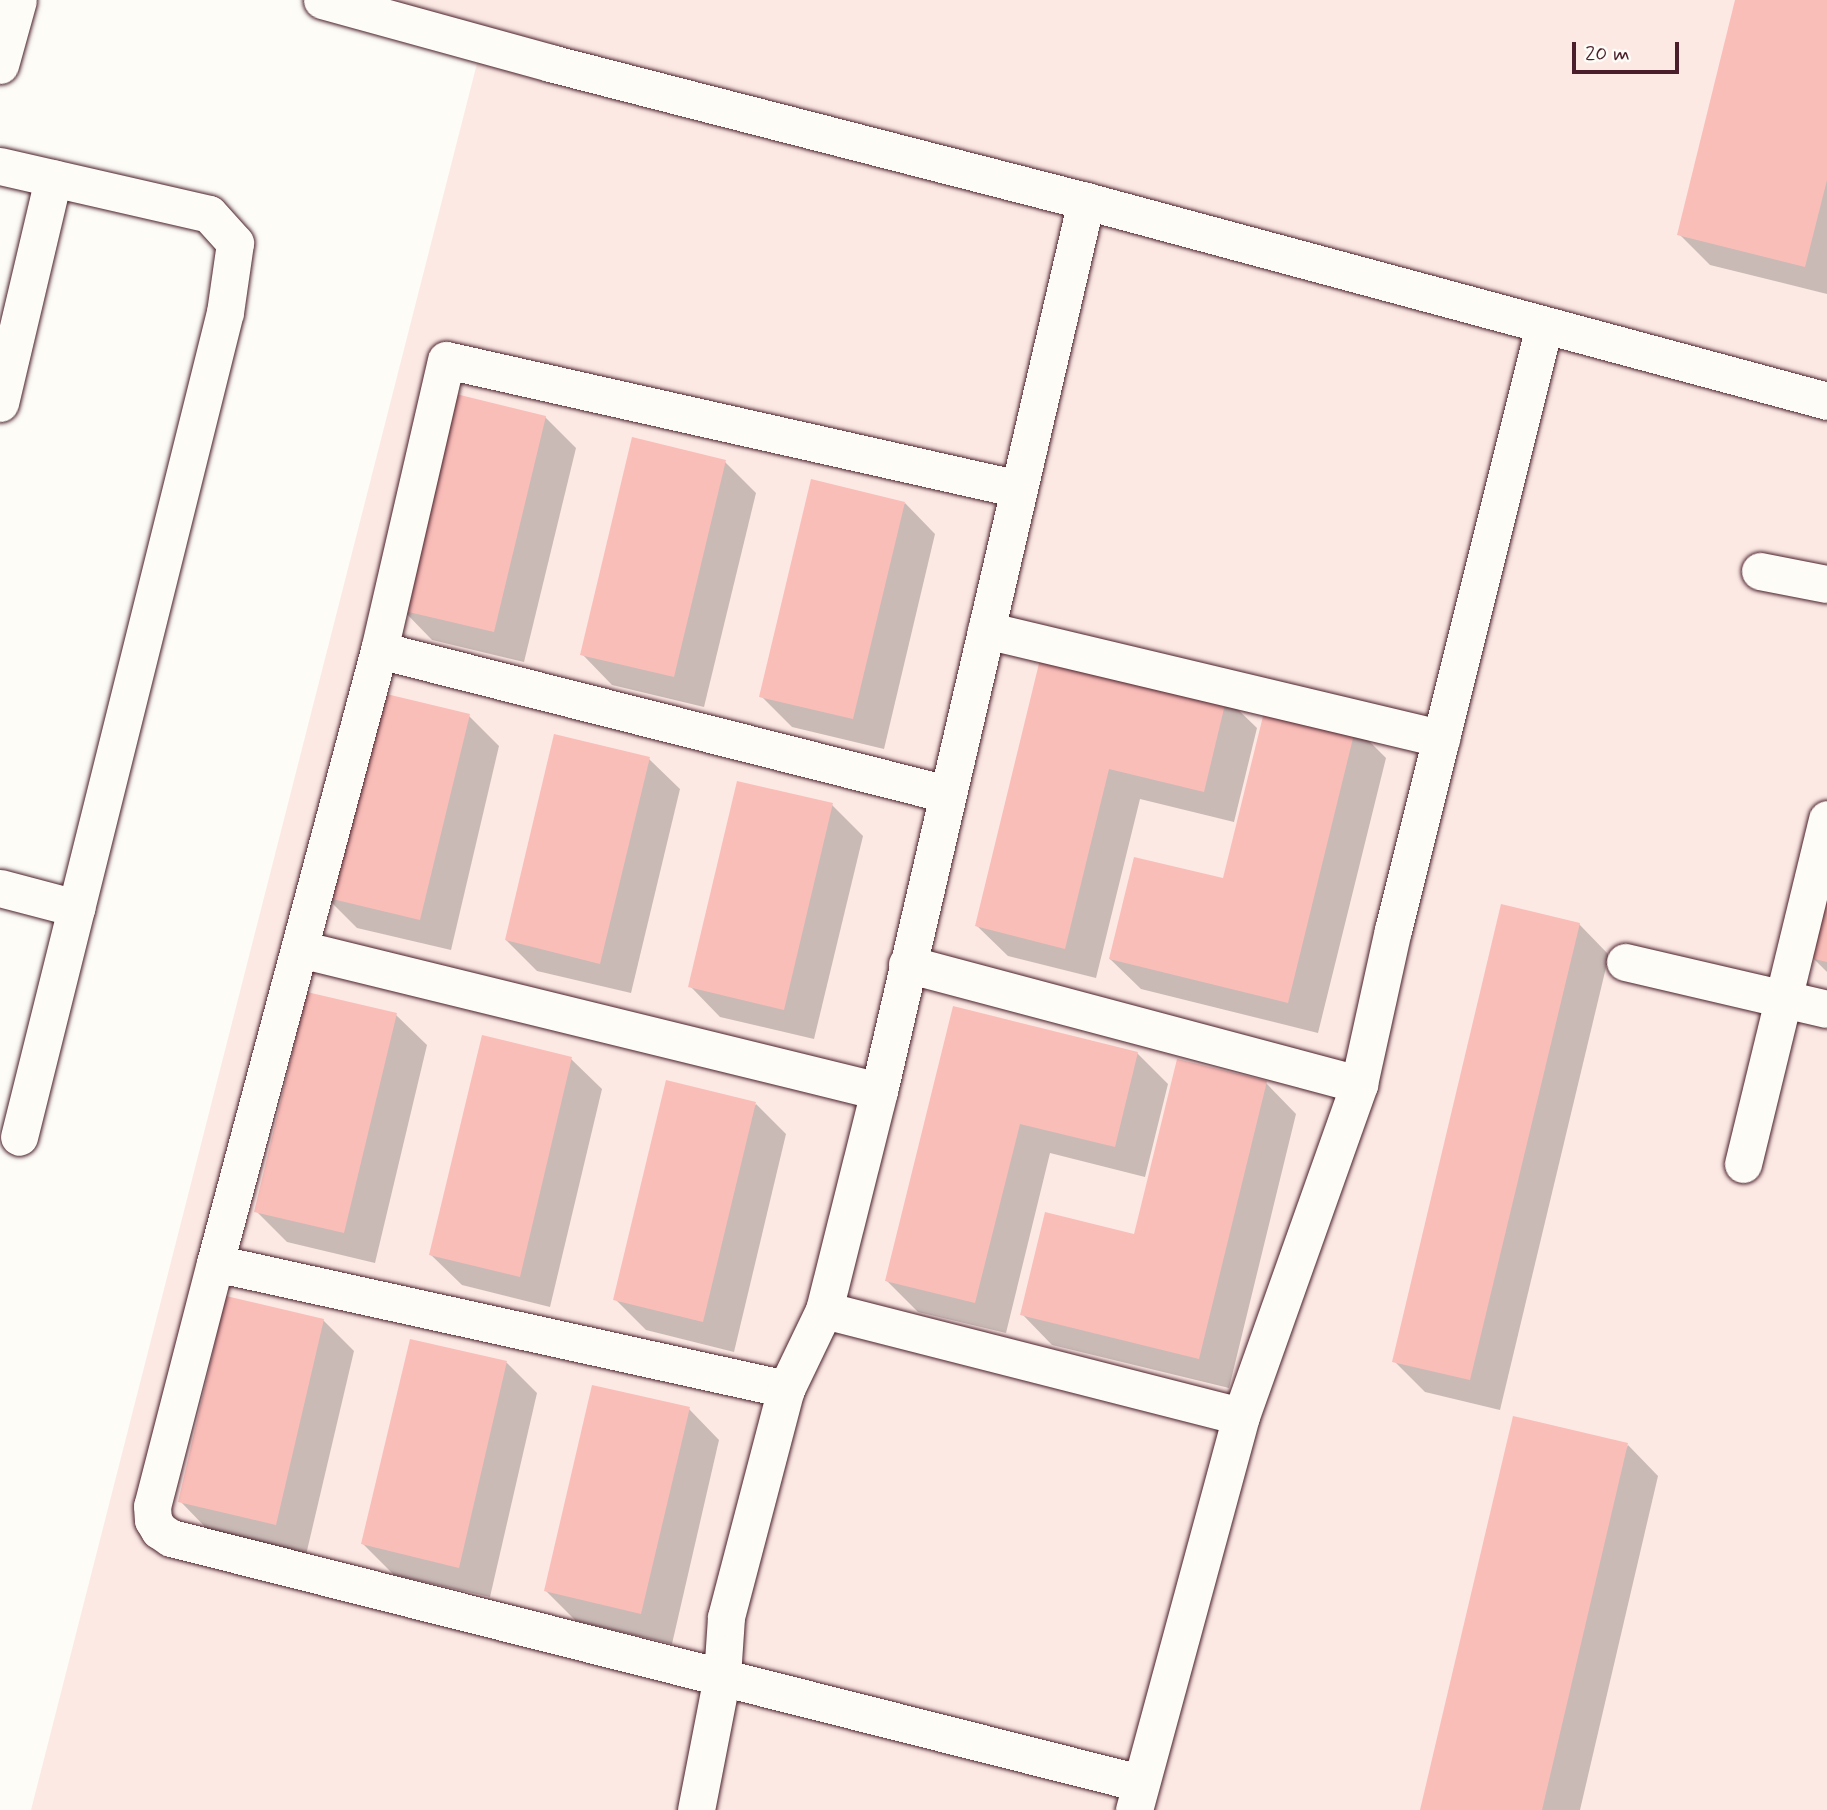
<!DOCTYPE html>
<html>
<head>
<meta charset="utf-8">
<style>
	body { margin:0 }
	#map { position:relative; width:1827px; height:1810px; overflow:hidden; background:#fdfcf7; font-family:Mynerve,sans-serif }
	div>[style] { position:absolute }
	.built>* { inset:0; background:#fce9e4 }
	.shadow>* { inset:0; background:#0003 }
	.building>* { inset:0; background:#fabeb9 }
	.roads { filter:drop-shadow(0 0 2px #4a1f2b) drop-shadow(0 0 2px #4a1f2b) }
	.minor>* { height:37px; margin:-18.5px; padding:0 18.5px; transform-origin:18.5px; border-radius:18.5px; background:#fdfcf7 }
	span { translate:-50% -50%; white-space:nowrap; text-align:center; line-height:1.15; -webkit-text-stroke:7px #fdfcf7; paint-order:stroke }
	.scale { position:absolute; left:1572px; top:42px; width:107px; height:32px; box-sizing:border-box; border:4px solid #4a1f2b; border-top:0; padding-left:9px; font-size:21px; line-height:24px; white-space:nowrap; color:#4a1f2b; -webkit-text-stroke:5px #fdfcf7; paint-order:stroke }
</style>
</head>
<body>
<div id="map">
	<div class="built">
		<div style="clip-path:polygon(320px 0,1827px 0,1827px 1810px,31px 1810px,484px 36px)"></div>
	</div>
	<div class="shadow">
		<div style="clip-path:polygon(1737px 0,1827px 0,1827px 294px,1710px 265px,1679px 234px)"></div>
		<div style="clip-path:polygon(545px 417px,576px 448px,524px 662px,432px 640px,402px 609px)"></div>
		<div style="clip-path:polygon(725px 462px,756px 493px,704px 707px,612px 685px,582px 654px)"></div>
		<div style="clip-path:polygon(905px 503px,935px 534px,884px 749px,792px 727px,761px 696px)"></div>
		<div style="clip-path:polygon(1044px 653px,1226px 698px,1257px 728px,1234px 822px,1140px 799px,1096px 978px,1008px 956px,977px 926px)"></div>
		<div style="clip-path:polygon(469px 716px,499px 746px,451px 950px,357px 928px,326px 897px)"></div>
		<div style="clip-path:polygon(1355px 727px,1386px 758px,1318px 1033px,1141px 989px,1110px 959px,1224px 880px)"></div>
		<div style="clip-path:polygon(649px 759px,680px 789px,631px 993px,537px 971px,506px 940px)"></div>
		<div style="clip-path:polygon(832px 805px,863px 836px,814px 1039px,720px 1017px,690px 986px)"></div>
		<div style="clip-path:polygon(1827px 896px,1827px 972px,1812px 957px)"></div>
		<div style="clip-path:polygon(1579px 924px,1609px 955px,1500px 1410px,1425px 1392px,1394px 1361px)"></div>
		<div style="clip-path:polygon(954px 1008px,1137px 1053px,1168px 1084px,1145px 1177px,1050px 1153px,1006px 1333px,918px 1312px,887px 1281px)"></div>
		<div style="clip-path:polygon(396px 1015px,427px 1045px,375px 1263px,287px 1242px,256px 1211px)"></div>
		<div style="clip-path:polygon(571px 1059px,602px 1089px,550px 1307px,462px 1285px,431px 1255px)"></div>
		<div style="clip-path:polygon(1266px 1083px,1296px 1114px,1229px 1388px,1052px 1345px,1022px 1314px,1136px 1236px)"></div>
		<div style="clip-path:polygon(756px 1104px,786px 1134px,734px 1352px,646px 1330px,615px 1299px)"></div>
		<div style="clip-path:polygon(323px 1320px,354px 1351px,306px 1555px,210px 1532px,180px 1501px)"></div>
		<div style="clip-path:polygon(411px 1341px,507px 1363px,537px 1393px,490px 1597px,394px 1575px,363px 1544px)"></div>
		<div style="clip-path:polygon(689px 1409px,719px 1440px,672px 1644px,576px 1621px,545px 1590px)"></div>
		<div style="clip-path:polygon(1628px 1445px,1658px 1476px,1580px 1810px,1422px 1810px)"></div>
	</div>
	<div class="building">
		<div style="clip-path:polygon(1735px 0,1827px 0,1827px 180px,1805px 267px,1677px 235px)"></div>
		<div style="clip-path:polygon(452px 393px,546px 416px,494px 632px,400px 610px)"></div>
		<div style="clip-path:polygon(632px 437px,726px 460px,674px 677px,580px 655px)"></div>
		<div style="clip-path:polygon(811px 479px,905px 502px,853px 719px,759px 697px)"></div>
		<div style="clip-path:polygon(1042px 651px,1227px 696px,1204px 792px,1109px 769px,1065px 949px,975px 926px)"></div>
		<div style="clip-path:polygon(374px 691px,470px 714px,420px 920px,324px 897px)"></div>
		<div style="clip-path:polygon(1266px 704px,1356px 726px,1288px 1003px,1109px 959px,1134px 857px,1223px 878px)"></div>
		<div style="clip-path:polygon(554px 734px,650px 757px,600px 964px,505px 940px)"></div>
		<div style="clip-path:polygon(737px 781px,833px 803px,784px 1010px,688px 987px)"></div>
		<div style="clip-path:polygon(1827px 893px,1827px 962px,1810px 958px)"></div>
		<div style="clip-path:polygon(1501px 904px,1580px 923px,1470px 1380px,1392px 1362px)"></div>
		<div style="clip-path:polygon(307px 992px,397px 1013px,344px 1233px,254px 1212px)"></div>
		<div style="clip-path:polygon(953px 1006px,1138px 1052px,1115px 1147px,1020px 1124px,975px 1303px,885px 1281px)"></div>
		<div style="clip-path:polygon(482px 1035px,572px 1057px,520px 1277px,429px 1255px)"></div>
		<div style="clip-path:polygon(1177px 1059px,1267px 1081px,1199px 1359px,1020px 1315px,1045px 1212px,1134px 1234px)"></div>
		<div style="clip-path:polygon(666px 1080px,756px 1102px,703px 1322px,613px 1300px)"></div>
		<div style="clip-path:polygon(226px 1296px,324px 1319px,276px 1525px,178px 1502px)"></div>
		<div style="clip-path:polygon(410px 1339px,507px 1361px,459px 1568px,361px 1544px)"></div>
		<div style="clip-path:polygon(592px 1385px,690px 1407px,641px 1614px,544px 1591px)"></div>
		<div style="clip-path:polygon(1513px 1416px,1628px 1443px,1542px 1810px,1420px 1810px)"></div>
	</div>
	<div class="roads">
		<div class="minor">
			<div style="left:322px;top:0;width:237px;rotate:15.4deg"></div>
			<div style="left:550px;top:63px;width:553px;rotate:14.44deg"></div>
			<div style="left:1086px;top:201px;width:768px;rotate:15.1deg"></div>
			<div style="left:0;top:65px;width:67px;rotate:-74.5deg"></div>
			<div style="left:0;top:166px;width:214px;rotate:12.9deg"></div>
			<div style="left:209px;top:214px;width:39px;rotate:48deg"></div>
			<div style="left:235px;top:243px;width:70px;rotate:98.2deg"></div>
			<div style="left:225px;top:312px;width:850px;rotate:104.02deg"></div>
			<div style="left:0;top:403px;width:231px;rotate:-76.7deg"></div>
			<div style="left:1019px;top:489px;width:587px;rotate:-167.31deg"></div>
			<div style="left:446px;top:360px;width:298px;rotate:103deg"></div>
			<div style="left:379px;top:650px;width:635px;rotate:104.98deg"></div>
			<div style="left:215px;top:1263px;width:251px;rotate:104.5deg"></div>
			<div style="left:152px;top:1506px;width:14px;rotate:86deg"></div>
			<div style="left:153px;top:1520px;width:12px;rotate:59deg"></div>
			<div style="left:159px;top:1530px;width:14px;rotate:34deg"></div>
			<div style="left:171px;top:1538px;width:999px;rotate:14.19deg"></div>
			<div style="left:1760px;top:571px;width:68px;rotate:11deg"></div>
			<div style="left:986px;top:630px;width:468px;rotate:13.4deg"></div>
			<div style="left:379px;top:650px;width:586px;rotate:14.23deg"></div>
			<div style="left:0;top:888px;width:79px;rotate:14.7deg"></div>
			<div style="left:300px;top:949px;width:596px;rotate:13.78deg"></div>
			<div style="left:1625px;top:962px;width:207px;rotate:13.1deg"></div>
			<div style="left:907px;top:964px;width:468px;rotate:14.9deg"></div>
			<div style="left:1743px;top:1164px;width:355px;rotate:-76.3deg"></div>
			<div style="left:215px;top:1263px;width:585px;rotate:12.44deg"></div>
			<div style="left:824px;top:1310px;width:430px;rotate:14.3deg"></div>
			<div style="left:696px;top:1810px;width:136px;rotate:-79deg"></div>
			<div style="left:722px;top:1676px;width:59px;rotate:-86.1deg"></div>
			<div style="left:726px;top:1617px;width:236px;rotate:-75.3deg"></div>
			<div style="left:786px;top:1389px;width:88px;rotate:-64.3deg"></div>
			<div style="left:824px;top:1310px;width:226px;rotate:-75.9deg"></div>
			<div style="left:879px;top:1091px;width:914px;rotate:-76.91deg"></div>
			<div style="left:1134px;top:1810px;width:408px;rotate:-74.8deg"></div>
			<div style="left:1241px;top:1416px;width:352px;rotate:-70.4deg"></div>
			<div style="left:1359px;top:1084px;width:158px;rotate:-77.6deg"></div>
			<div style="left:1393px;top:930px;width:623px;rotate:-75.96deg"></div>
		</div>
	</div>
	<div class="scale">20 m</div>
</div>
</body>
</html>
